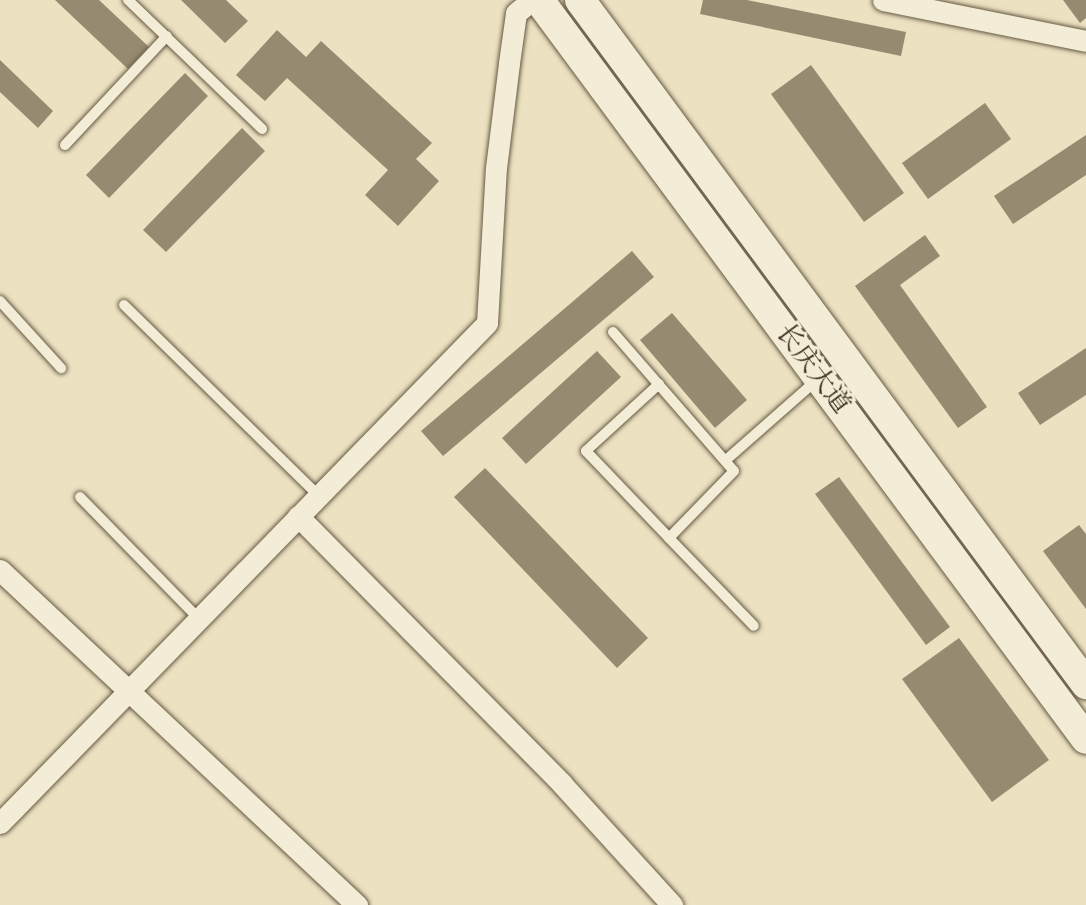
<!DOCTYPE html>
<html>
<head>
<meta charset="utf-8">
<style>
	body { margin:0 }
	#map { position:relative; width:1086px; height:905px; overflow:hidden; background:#ece1c0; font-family:Vollkorn,"Noto Serif SC",serif }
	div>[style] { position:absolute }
	.building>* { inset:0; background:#968a71 }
	.roads { filter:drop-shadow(0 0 2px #665944) drop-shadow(0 0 2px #665944) }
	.service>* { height:10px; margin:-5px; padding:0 5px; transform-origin:5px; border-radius:5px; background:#f3ecd6 }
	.minor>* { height:21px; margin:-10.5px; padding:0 10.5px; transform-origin:10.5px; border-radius:10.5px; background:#f3ecd6 }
	.secondary>* { height:30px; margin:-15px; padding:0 15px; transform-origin:15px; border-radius:15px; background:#f3ecd6 }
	span { translate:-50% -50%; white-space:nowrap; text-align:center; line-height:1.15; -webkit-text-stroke:6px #f3ecd6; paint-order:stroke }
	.street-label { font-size:26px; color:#392c1b }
</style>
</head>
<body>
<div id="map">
	<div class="building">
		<div style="clip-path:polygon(55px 0,99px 0,149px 47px,128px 69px)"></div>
		<div style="clip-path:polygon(181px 0,226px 0,248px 21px,225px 43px)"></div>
		<div style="clip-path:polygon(703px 0,747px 0,906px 32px,901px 56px,700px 14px)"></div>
		<div style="clip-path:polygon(1063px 0,1086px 0,1086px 18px,1080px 23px)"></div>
		<div style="clip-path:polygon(277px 30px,306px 57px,321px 41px,432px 143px,416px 159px,439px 181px,398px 226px,365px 195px,388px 170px,287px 78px,265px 101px,236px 75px)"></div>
		<div style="clip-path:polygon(0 60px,53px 111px,38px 128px,0 92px)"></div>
		<div style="clip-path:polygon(811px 65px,904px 193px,864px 222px,771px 94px)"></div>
		<div style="clip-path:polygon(185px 73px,208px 96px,109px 198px,86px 175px)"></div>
		<div style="clip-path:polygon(985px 103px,1011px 139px,928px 199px,902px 163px)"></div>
		<div style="clip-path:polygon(242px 128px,265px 151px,166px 252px,143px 230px)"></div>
		<div style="clip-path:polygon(1086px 135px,1086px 175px,1013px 224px,994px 196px)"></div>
		<div style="clip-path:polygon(925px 235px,940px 256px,900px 285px,987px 407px,958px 428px,855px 286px)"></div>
		<div style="clip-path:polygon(632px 251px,654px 277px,443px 456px,421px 431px)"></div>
		<div style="clip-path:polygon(672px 313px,747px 400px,715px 428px,640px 340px)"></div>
		<div style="clip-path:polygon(1086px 348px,1086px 395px,1040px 425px,1018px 393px)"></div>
		<div style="clip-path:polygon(597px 351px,621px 377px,526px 464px,502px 438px)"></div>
		<div style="clip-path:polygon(485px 468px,648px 638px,617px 668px,454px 497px)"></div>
		<div style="clip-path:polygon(839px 477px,950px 627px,926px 645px,815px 494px)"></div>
		<div style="clip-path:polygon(1079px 525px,1086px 534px,1086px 609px,1043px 551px)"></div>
		<div style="clip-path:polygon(959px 638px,1049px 760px,992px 802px,902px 679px)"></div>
	</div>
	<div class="roads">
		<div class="service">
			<div style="left:128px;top:0;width:186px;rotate:43.9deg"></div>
			<div style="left:65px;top:145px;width:149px;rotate:-46.9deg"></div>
			<div style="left:0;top:301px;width:91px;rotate:47.7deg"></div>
			<div style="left:124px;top:305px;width:272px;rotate:44.4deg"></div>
			<div style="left:613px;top:332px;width:184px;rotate:49deg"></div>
			<div style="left:734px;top:471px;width:93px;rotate:134.1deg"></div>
			<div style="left:669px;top:538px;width:122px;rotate:46deg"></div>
			<div style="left:659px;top:384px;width:99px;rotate:137.5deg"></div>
			<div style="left:586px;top:451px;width:120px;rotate:46.3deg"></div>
			<div style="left:726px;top:460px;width:123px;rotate:-41.4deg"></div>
			<div style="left:80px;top:497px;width:169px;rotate:45.7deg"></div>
		</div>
		<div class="minor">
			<div style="left:883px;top:0;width:207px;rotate:11.4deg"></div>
			<div style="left:298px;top:516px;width:376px;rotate:45.4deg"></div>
			<div style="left:562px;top:784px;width:164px;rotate:47.7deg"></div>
			<div style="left:0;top:570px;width:490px;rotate:43.2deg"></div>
			<div style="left:0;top:823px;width:698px;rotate:-45.75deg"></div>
			<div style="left:487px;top:323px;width:155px;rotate:-86.7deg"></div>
			<div style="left:496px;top:168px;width:106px;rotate:-82.9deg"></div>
			<div style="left:509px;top:63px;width:50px;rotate:-82deg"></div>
			<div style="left:516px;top:13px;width:21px;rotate:-39deg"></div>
		</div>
		<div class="secondary">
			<div style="left:539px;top:0;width:919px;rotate:53.49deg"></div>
			<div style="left:580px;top:0;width:851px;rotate:53.51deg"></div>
		</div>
	</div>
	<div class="street-label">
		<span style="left:812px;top:370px;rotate:53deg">长庆大道</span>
	</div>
</div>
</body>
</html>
